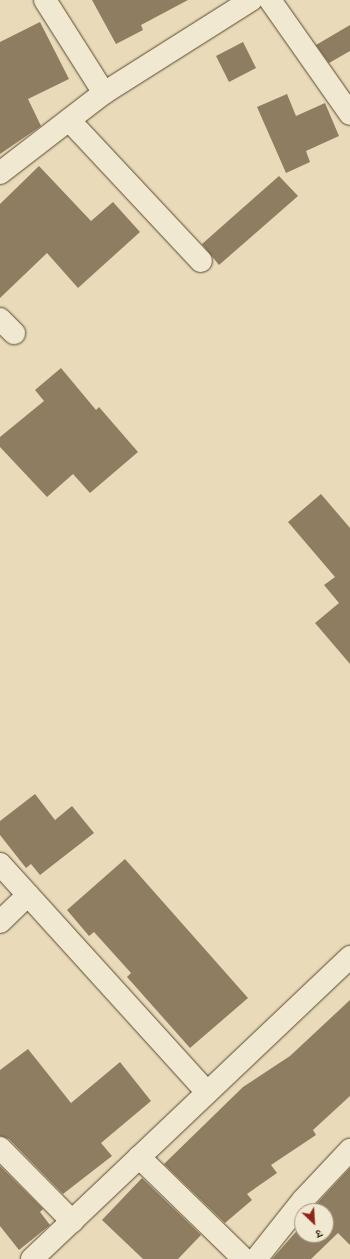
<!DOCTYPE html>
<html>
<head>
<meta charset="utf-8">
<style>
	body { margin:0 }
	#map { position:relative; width:350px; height:1259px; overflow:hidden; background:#e9dbba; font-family:"IM FELL English","Noto Serif Devanagari",serif }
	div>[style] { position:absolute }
	.building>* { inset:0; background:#8e7d61 }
	.roads { filter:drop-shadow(0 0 1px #5a482e) drop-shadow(0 0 1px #5a482e) }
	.minor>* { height:22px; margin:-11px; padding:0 11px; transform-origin:11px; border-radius:11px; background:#f1e8d2 }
	.tertiary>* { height:22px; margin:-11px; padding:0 11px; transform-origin:11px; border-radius:11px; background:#f1e8d2 }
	span { translate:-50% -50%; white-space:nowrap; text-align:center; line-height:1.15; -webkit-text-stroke:4px #f1e8d2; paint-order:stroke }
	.north { position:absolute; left:294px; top:1203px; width:40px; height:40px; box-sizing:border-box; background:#f1e8d2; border:1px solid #a2947e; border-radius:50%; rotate:155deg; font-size:11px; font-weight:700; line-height:16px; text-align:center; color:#2b1700 }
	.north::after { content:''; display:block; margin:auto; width:14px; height:18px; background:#8f2418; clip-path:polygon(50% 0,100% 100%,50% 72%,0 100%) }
</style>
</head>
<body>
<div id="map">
	<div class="building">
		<div style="clip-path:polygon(92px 0,188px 0,141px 25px,143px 30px,116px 44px)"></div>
		<div style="clip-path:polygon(40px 22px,69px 79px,28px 99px,41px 126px,0 154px,0 42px)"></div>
		<div style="clip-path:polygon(350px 25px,350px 51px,329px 63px,316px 45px)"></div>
		<div style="clip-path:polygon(243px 42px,256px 68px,229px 82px,216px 56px)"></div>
		<div style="clip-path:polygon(287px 94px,296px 116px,325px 103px,339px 136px,306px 151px,310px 162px,286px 173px,257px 107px)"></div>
		<div style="clip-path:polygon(39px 166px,91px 221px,113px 202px,140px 232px,78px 288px,47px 253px,0 298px,0 204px)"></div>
		<div style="clip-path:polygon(279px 176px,298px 196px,219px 265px,202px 244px)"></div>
		<div style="clip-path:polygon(61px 368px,96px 410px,99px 407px,138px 452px,90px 493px,73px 474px,47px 497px,0 447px,0 437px,44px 401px,35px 390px)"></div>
		<div style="clip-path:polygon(321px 494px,350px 528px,350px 664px,315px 623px,339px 603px,324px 585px,335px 577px,288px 522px)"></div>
		<div style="clip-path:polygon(35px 794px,55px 820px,72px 806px,94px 833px,40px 875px,31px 864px,26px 868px,0 835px,0 821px)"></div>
		<div style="clip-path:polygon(125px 859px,248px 998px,190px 1048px,127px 977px,131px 973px,94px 932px,89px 936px,67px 910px)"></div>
		<div style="clip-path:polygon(350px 1000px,350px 1096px,313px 1130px,316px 1135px,271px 1165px,277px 1173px,247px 1194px,252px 1200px,225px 1223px,164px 1164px,243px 1087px,290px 1056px)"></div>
		<div style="clip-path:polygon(28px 1049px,71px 1103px,120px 1062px,151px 1101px,101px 1143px,112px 1156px,63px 1194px,9px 1139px,0 1136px,0 1070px)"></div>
		<div style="clip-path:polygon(0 1166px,43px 1209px,40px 1212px,50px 1225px,19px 1250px,0 1226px)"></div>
		<div style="clip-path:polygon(350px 1168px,350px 1245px,338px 1233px,311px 1259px,272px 1259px,302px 1225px,302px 1235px,326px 1235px,326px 1211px,310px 1211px)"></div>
		<div style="clip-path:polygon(142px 1178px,201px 1235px,178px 1259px,143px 1259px,102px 1220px)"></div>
	</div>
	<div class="roads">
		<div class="minor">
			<div style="left:270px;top:0;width:139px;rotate:54.9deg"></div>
			<div style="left:104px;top:93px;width:174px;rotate:-32.3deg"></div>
			<div style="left:69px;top:120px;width:193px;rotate:46.9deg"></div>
			<div style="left:0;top:173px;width:131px;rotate:-37.6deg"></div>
			<div style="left:104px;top:93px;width:110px;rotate:-122.4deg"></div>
			<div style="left:0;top:319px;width:20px;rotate:45deg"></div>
			<div style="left:0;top:864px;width:308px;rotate:47.8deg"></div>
			<div style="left:0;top:922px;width:39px;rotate:-44deg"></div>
			<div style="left:0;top:1148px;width:103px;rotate:45.4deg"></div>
			<div style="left:139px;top:1157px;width:146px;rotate:44.2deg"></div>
			<div style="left:256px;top:1259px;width:75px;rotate:-51.5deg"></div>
			<div style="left:303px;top:1200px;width:69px;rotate:-46.8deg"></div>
		</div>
		<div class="tertiary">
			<div style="left:32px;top:1259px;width:439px;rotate:-43.5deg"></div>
		</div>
	</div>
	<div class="north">उ</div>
</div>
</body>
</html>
